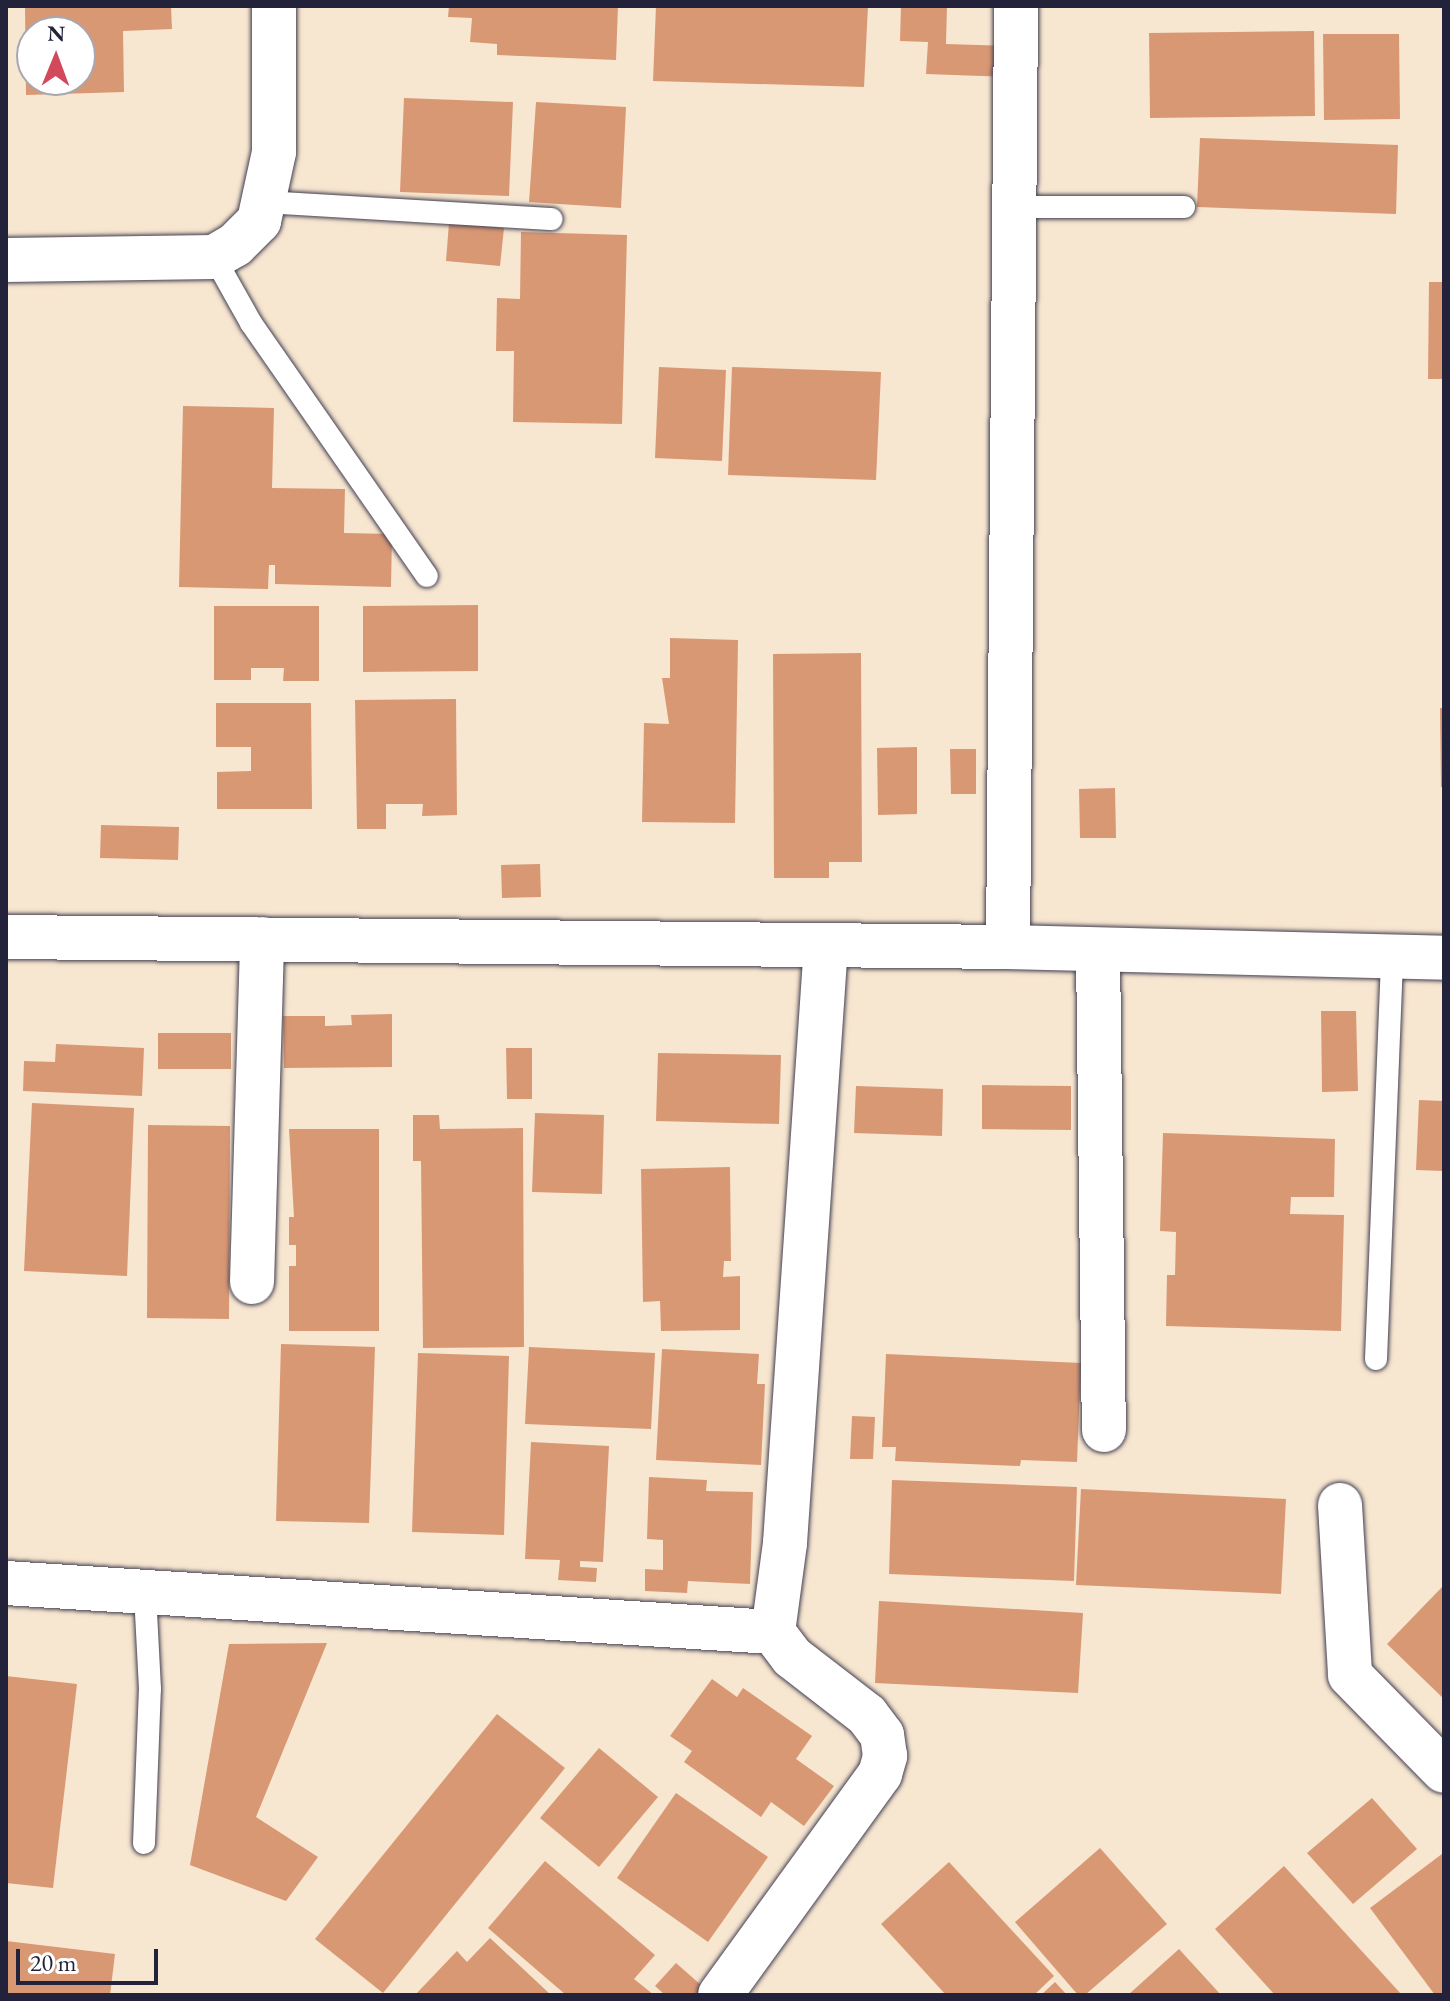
<!DOCTYPE html>
<html>
<head>
<meta charset="utf-8">
<style>
	body { margin:0 }
	#map { position:relative; width:1450px; height:2001px; overflow:hidden; background:#f7e6d0; font-family:"EB Garamond",serif }
	div>[style] { position:absolute }
	.building>* { inset:0; background:#d99874 }
	.roads { filter:drop-shadow(0 0 2px #423f51) drop-shadow(0 0 2px #423f51) }
	.service>* { height:22px; margin:-11px; padding:0 11px; transform-origin:11px; border-radius:11px; background:#fff }
	.minor>* { height:44px; margin:-22px; padding:0 22px; transform-origin:22px; border-radius:22px; background:#fff }
	span { translate:-50% -50%; white-space:nowrap; text-align:center; line-height:1.15; -webkit-text-stroke:6px #fff; paint-order:stroke }
	.frame { position:absolute; inset:0; border:8px solid #22223b; pointer-events:none }
	.north { position:absolute; left:16px; top:16px; width:80px; height:80px; box-sizing:border-box; background:#fff; border:2px solid #a7a7b1; border-radius:50%; rotate:1deg; font-size:22px; font-weight:700; line-height:32px; text-align:center; color:#22223b }
	.north::after { content:''; display:block; margin:auto; width:28px; height:36px; background:#d1495b; clip-path:polygon(50% 0,100% 100%,50% 72%,0 100%) }
	.scale { position:absolute; left:16px; top:1949px; width:142px; height:36px; box-sizing:border-box; border:4px solid #22223b; border-top:0; padding-left:10px; font-size:24px; line-height:28px; white-space:nowrap; color:#22223b; -webkit-text-stroke:6px #fff; paint-order:stroke }
</style>
</head>
<body>
<div id="map">
	<div class="building">
		<div style="clip-path:polygon(evenodd,25px 6px,171px 6px,172px 29px,123px 31px,124px 92px,26px 95px,25px 6px,32px 32px,80px 32px,80px 80px,32px 80px,32px 32px)"></div>
		<div style="clip-path:polygon(449px 6px,618px 6px,616px 60px,497px 55px,497px 44px,470px 42px,472px 18px,448px 17px)"></div>
		<div style="clip-path:polygon(656px 6px,868px 6px,864px 87px,653px 81px)"></div>
		<div style="clip-path:polygon(901px 6px,947px 6px,946px 44px,1011px 46px,1010px 77px,926px 74px,928px 42px,900px 41px)"></div>
		<div style="clip-path:polygon(1314px 31px,1315px 116px,1150px 118px,1149px 33px)"></div>
		<div style="clip-path:polygon(1323px 34px,1399px 34px,1400px 119px,1324px 120px)"></div>
		<div style="clip-path:polygon(404px 98px,513px 102px,509px 196px,400px 192px)"></div>
		<div style="clip-path:polygon(536px 102px,626px 107px,621px 208px,529px 202px)"></div>
		<div style="clip-path:polygon(1200px 138px,1398px 145px,1396px 214px,1197px 207px)"></div>
		<div style="clip-path:polygon(449px 223px,504px 228px,500px 266px,446px 261px)"></div>
		<div style="clip-path:polygon(521px 232px,627px 235px,622px 424px,513px 422px,514px 351px,496px 351px,497px 298px,520px 299px)"></div>
		<div style="clip-path:polygon(1429px 282px,1444px 282px,1444px 379px,1428px 379px)"></div>
		<div style="clip-path:polygon(659px 367px,726px 370px,722px 461px,655px 458px)"></div>
		<div style="clip-path:polygon(732px 367px,881px 372px,876px 480px,728px 475px)"></div>
		<div style="clip-path:polygon(183px 406px,274px 408px,272px 488px,345px 489px,344px 533px,392px 534px,391px 587px,275px 584px,275px 565px,269px 565px,268px 589px,179px 587px)"></div>
		<div style="clip-path:polygon(478px 605px,478px 671px,363px 672px,363px 606px)"></div>
		<div style="clip-path:polygon(214px 606px,319px 606px,319px 681px,283px 681px,284px 668px,251px 668px,251px 680px,214px 680px)"></div>
		<div style="clip-path:polygon(670px 638px,738px 640px,735px 823px,642px 822px,644px 723px,669px 724px,662px 678px,670px 678px)"></div>
		<div style="clip-path:polygon(861px 653px,862px 862px,829px 862px,829px 878px,774px 878px,773px 654px)"></div>
		<div style="clip-path:polygon(456px 699px,457px 815px,422px 816px,423px 804px,386px 804px,386px 829px,357px 829px,355px 700px)"></div>
		<div style="clip-path:polygon(216px 703px,311px 703px,312px 809px,217px 809px,217px 772px,251px 771px,251px 747px,216px 747px)"></div>
		<div style="clip-path:polygon(1440px 708px,1444px 708px,1444px 787px,1441px 787px)"></div>
		<div style="clip-path:polygon(917px 747px,917px 814px,878px 815px,877px 748px)"></div>
		<div style="clip-path:polygon(950px 749px,976px 749px,976px 794px,951px 794px)"></div>
		<div style="clip-path:polygon(1115px 788px,1116px 838px,1080px 838px,1079px 789px)"></div>
		<div style="clip-path:polygon(101px 825px,179px 827px,178px 860px,100px 858px)"></div>
		<div style="clip-path:polygon(540px 864px,541px 897px,502px 898px,501px 865px)"></div>
		<div style="clip-path:polygon(1321px 1011px,1356px 1011px,1358px 1091px,1322px 1092px)"></div>
		<div style="clip-path:polygon(392px 1014px,392px 1067px,284px 1068px,283px 1016px,325px 1016px,325px 1026px,352px 1025px,351px 1015px)"></div>
		<div style="clip-path:polygon(158px 1033px,231px 1033px,231px 1069px,158px 1069px)"></div>
		<div style="clip-path:polygon(56px 1044px,144px 1048px,142px 1096px,23px 1091px,24px 1061px,55px 1062px)"></div>
		<div style="clip-path:polygon(506px 1048px,532px 1048px,532px 1099px,507px 1099px)"></div>
		<div style="clip-path:polygon(658px 1053px,781px 1055px,779px 1124px,656px 1121px)"></div>
		<div style="clip-path:polygon(982px 1085px,1071px 1086px,1071px 1130px,982px 1129px)"></div>
		<div style="clip-path:polygon(856px 1086px,943px 1089px,942px 1136px,854px 1133px)"></div>
		<div style="clip-path:polygon(1419px 1100px,1444px 1101px,1444px 1171px,1416px 1170px)"></div>
		<div style="clip-path:polygon(32px 1103px,134px 1108px,127px 1276px,24px 1271px)"></div>
		<div style="clip-path:polygon(535px 1113px,604px 1115px,602px 1194px,532px 1192px)"></div>
		<div style="clip-path:polygon(413px 1115px,439px 1115px,440px 1129px,523px 1128px,524px 1347px,423px 1348px,421px 1161px,413px 1161px)"></div>
		<div style="clip-path:polygon(148px 1125px,230px 1126px,229px 1319px,147px 1318px)"></div>
		<div style="clip-path:polygon(289px 1129px,379px 1129px,379px 1331px,289px 1331px,289px 1266px,296px 1266px,296px 1245px,289px 1245px,289px 1217px,294px 1217px)"></div>
		<div style="clip-path:polygon(1163px 1133px,1335px 1139px,1334px 1197px,1291px 1197px,1290px 1214px,1344px 1215px,1341px 1331px,1166px 1326px,1167px 1275px,1175px 1275px,1176px 1232px,1160px 1231px)"></div>
		<div style="clip-path:polygon(730px 1167px,731px 1261px,724px 1261px,723px 1277px,740px 1276px,740px 1330px,661px 1331px,660px 1301px,643px 1302px,641px 1169px)"></div>
		<div style="clip-path:polygon(281px 1344px,375px 1347px,369px 1523px,276px 1521px)"></div>
		<div style="clip-path:polygon(529px 1347px,655px 1353px,651px 1429px,525px 1424px)"></div>
		<div style="clip-path:polygon(662px 1349px,759px 1354px,757px 1384px,765px 1384px,761px 1465px,656px 1460px)"></div>
		<div style="clip-path:polygon(418px 1353px,509px 1356px,504px 1535px,412px 1532px)"></div>
		<div style="clip-path:polygon(886px 1354px,1081px 1363px,1077px 1462px,1021px 1460px,1020px 1466px,895px 1461px,896px 1447px,882px 1447px)"></div>
		<div style="clip-path:polygon(852px 1416px,875px 1417px,873px 1459px,850px 1459px)"></div>
		<div style="clip-path:polygon(531px 1442px,609px 1446px,603px 1562px,580px 1561px,580px 1567px,597px 1568px,596px 1582px,558px 1580px,560px 1560px,525px 1559px)"></div>
		<div style="clip-path:polygon(649px 1477px,707px 1480px,706px 1491px,753px 1492px,750px 1584px,688px 1581px,687px 1593px,645px 1591px,645px 1569px,663px 1570px,663px 1540px,647px 1539px)"></div>
		<div style="clip-path:polygon(892px 1480px,1077px 1487px,1074px 1581px,889px 1574px)"></div>
		<div style="clip-path:polygon(1081px 1489px,1286px 1499px,1281px 1594px,1076px 1585px)"></div>
		<div style="clip-path:polygon(1444px 1585px,1444px 1699px,1387px 1644px)"></div>
		<div style="clip-path:polygon(879px 1601px,1083px 1613px,1078px 1693px,875px 1683px)"></div>
		<div style="clip-path:polygon(327px 1643px,256px 1817px,318px 1857px,286px 1901px,190px 1865px,229px 1644px)"></div>
		<div style="clip-path:polygon(6px 1676px,77px 1684px,53px 1888px,6px 1883px)"></div>
		<div style="clip-path:polygon(712px 1679px,737px 1697px,743px 1688px,812px 1736px,796px 1759px,834px 1786px,804px 1826px,771px 1802px,761px 1817px,684px 1762px,692px 1751px,670px 1736px)"></div>
		<div style="clip-path:polygon(497px 1714px,565px 1768px,383px 1993px,315px 1939px)"></div>
		<div style="clip-path:polygon(599px 1748px,658px 1797px,599px 1867px,540px 1818px)"></div>
		<div style="clip-path:polygon(676px 1793px,768px 1857px,708px 1942px,617px 1878px)"></div>
		<div style="clip-path:polygon(1372px 1798px,1417px 1849px,1353px 1904px,1307px 1853px)"></div>
		<div style="clip-path:polygon(1100px 1848px,1167px 1924px,1085px 1995px,1078px 1995px,1015px 1922px)"></div>
		<div style="clip-path:polygon(1442px 1854px,1444px 1995px,1435px 1995px,1370px 1908px)"></div>
		<div style="clip-path:polygon(545px 1861px,655px 1955px,634px 1979px,654px 1995px,566px 1995px,488px 1928px)"></div>
		<div style="clip-path:polygon(949px 1862px,1054px 1976px,1034px 1995px,946px 1995px,881px 1924px)"></div>
		<div style="clip-path:polygon(1284px 1866px,1402px 1995px,1275px 1995px,1215px 1929px)"></div>
		<div style="clip-path:polygon(490px 1938px,551px 1995px,415px 1995px,457px 1951px,467px 1962px)"></div>
		<div style="clip-path:polygon(6px 1941px,115px 1954px,110px 1995px,6px 1995px)"></div>
		<div style="clip-path:polygon(1179px 1949px,1221px 1995px,1128px 1995px)"></div>
		<div style="clip-path:polygon(676px 1963px,710px 1993px,708px 1995px,665px 1995px,655px 1986px)"></div>
		<div style="clip-path:polygon(1055px 1982px,1067px 1995px,1041px 1995px)"></div>
	</div>
	<div class="roads">
		<div class="service">
			<div style="left:263px;top:202px;width:289px;rotate:3.4deg"></div>
			<div style="left:1017px;top:207px;width:167px"></div>
			<div style="left:214px;top:257px;width:76px;rotate:60.7deg"></div>
			<div style="left:251px;top:323px;width:308px;rotate:55.2deg"></div>
			<div style="left:1376px;top:1359px;width:402px;rotate:-87.7deg"></div>
			<div style="left:144px;top:1843px;width:154px;rotate:-87.8deg"></div>
			<div style="left:150px;top:1689px;width:97px;rotate:-93deg"></div>
		</div>
		<div class="minor">
			<div style="left:6px;top:260px;width:208px;rotate:-0.8deg"></div>
			<div style="left:214px;top:257px;width:24px;rotate:-30deg"></div>
			<div style="left:235px;top:245px;width:34px;rotate:-45deg"></div>
			<div style="left:259px;top:221px;width:71px;rotate:-77.7deg"></div>
			<div style="left:274px;top:152px;width:146px;rotate:-90deg"></div>
			<div style="left:6px;top:937px;width:1002px;rotate:0.57deg"></div>
			<div style="left:1008px;top:947px;width:436px;rotate:1.4deg"></div>
			<div style="left:1008px;top:947px;width:941px;rotate:-89.51deg"></div>
			<div style="left:1098px;top:950px;width:480px;rotate:89.3deg"></div>
			<div style="left:252px;top:1282px;width:343px;rotate:-88.3deg"></div>
			<div style="left:1340px;top:1505px;width:170px;rotate:86.6deg"></div>
			<div style="left:1350px;top:1675px;width:134px;rotate:45.6deg"></div>
			<div style="left:6px;top:1583px;width:769px;rotate:3.66deg"></div>
			<div style="left:720px;top:1995px;width:273px;rotate:-54.1deg"></div>
			<div style="left:880px;top:1774px;width:19px;rotate:-74deg"></div>
			<div style="left:885px;top:1756px;width:21px;rotate:-98deg"></div>
			<div style="left:882px;top:1735px;width:25px;rotate:-127deg"></div>
			<div style="left:867px;top:1715px;width:95px;rotate:-142.3deg"></div>
			<div style="left:792px;top:1657px;width:31px;rotate:-127deg"></div>
			<div style="left:773px;top:1632px;width:90px;rotate:-82.3deg"></div>
			<div style="left:785px;top:1543px;width:599px;rotate:-86.08deg"></div>
		</div>
	</div>
	<div class="frame"></div>
	<div class="north">N</div>
	<div class="scale">20 m</div>
</div>
</body>
</html>
